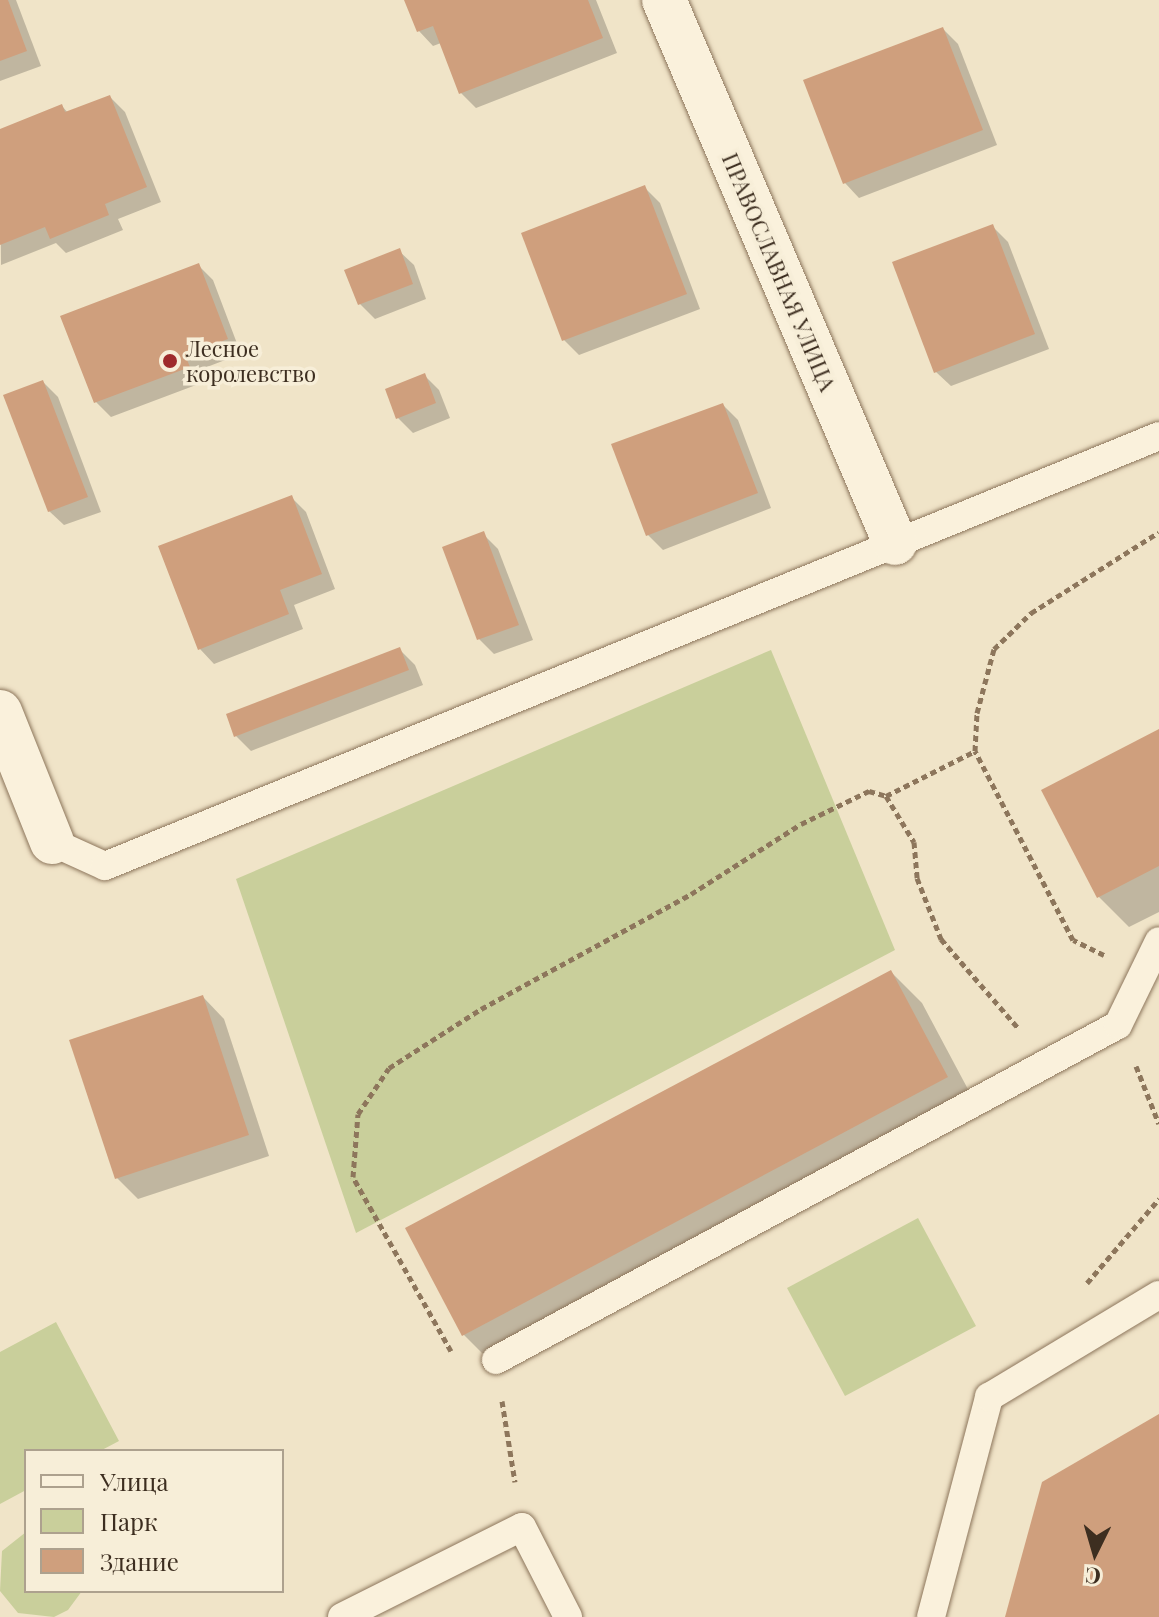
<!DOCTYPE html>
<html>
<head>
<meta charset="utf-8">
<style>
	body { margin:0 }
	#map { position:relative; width:1159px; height:1617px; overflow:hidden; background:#f0e4c8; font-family:"Playfair Display",serif }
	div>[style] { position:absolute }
	.green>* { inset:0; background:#c9cf9b }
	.shadow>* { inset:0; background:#0003 }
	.building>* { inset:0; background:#cf9f7d }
	.path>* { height:5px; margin-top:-2.5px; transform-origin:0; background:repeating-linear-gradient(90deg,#8d765c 0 6px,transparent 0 10px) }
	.roads { filter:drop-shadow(0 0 2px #8d765c) drop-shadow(0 0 2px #8d765c) }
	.service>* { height:28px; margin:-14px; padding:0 14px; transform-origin:14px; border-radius:14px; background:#faf1dc }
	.minor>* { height:44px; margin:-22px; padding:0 22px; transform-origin:22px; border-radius:22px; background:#faf1dc }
	.dots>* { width:22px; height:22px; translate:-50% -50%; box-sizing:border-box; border:4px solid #f7eed8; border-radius:50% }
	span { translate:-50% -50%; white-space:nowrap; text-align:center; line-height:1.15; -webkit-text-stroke:7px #f7eed8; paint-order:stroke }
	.street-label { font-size:22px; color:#3d2e20 }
	.poi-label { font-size:22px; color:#3d2e20 }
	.left { translate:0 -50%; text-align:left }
	.legend { position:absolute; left:24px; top:1449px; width:260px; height:144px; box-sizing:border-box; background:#f7eed8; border:2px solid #ada18e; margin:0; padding:10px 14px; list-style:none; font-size:24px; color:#3d2e20 }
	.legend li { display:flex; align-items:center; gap:16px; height:40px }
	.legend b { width:40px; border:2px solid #ada18e }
	.north { position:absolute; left:1055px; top:1513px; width:80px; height:80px; -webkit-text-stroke:6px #f7eed8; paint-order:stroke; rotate:185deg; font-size:22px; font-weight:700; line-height:32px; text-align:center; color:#3d2e20 }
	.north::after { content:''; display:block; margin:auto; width:28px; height:36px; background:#3d2e20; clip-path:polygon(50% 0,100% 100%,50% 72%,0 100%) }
</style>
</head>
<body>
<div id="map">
	<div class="green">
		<div style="clip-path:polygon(771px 650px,895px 950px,356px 1233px,236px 879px)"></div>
		<div style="clip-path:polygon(918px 1218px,976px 1326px,845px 1396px,787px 1288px)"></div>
		<div style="clip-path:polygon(56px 1322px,119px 1441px,100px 1451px,26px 1451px,26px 1490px,0 1504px,0 1352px)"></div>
		<div style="clip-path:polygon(26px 1532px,26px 1591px,82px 1591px,68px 1610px,54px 1617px,18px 1613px,0 1591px,2px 1551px)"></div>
	</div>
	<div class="shadow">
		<div style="clip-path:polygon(0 0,16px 0,41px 66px,0 81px)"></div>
		<div style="clip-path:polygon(407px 0,596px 0,617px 53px,476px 108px,461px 93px,441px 43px,433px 46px,419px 31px)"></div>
		<div style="clip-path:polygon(943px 29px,958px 44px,997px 145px,859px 198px,845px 183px)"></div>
		<div style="clip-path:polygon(110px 97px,125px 112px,161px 202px,118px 219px,123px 230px,66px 253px,56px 243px,1px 265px,0 131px,62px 106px,68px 113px)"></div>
		<div style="clip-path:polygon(645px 188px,660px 203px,700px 309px,579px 355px,564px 340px)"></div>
		<div style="clip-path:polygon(993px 227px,1008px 242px,1049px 349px,951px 386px,936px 372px)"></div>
		<div style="clip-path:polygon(399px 251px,414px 265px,426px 299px,375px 319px,360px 304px)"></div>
		<div style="clip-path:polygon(198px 265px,213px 280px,241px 354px,199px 370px,204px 382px,111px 417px,96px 402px)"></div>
		<div style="clip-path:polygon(424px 375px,439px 390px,450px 418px,413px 433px,398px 418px)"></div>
		<div style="clip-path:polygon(43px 382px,58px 397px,101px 512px,64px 525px,49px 511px)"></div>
		<div style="clip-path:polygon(723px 405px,738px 420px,771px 508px,663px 550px,648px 535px)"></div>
		<div style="clip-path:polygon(291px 497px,306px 512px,335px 589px,294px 605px,303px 629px,214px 664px,200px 649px)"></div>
		<div style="clip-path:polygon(483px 534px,498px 549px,533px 640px,494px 654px,479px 639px,444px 548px)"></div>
		<div style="clip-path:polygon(400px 650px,415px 665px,423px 685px,251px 751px,236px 736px)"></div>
		<div style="clip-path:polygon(1159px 732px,1159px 912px,1129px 927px,1098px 896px)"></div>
		<div style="clip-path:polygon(891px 972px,922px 1003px,978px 1108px,495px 1366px,464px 1335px,407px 1229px)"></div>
		<div style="clip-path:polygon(203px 997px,224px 1019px,269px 1156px,138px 1199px,117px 1178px)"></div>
	</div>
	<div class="building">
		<div style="clip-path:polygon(0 0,8px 0,27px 51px,0 61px)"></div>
		<div style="clip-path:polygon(404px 0,588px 0,603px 38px,459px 94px,433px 26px,417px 32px)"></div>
		<div style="clip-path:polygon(943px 27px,983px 130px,843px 184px,803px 80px)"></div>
		<div style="clip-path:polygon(110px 95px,147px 187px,105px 204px,109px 215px,50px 239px,45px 227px,0 245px,0 129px,62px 104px,65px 112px)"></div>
		<div style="clip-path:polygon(645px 185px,687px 294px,562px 341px,521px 233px)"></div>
		<div style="clip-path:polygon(993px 224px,1035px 334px,934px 373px,892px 262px)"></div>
		<div style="clip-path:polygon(400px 248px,413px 284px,358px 305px,344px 270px)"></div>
		<div style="clip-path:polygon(199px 263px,228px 339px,185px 355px,190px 367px,94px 403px,60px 316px)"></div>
		<div style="clip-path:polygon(425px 373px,436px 403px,396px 419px,385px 389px)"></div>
		<div style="clip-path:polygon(43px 380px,88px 497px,48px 512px,3px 395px)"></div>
		<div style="clip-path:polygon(723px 403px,758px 493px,646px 536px,611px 444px)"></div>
		<div style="clip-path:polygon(292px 495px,322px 574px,280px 590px,289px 614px,198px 650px,158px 546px)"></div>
		<div style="clip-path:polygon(484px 531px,519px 625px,477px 640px,442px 547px)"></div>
		<div style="clip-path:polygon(400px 647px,409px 670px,234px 737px,226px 714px)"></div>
		<div style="clip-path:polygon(1159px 729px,1159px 866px,1097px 898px,1041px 790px)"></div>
		<div style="clip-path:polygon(891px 970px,948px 1077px,462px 1336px,405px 1228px)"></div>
		<div style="clip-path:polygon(203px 995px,249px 1135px,115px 1179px,69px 1040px)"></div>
		<div style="clip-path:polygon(1159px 1414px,1159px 1617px,1005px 1617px,1042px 1482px)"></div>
	</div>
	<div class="path">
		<div style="left:886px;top:796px;width:100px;rotate:-26.8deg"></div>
		<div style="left:1104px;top:955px;width:34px;rotate:-154deg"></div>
		<div style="left:1073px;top:940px;width:213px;rotate:-117.4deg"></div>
		<div style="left:975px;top:751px;width:38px;rotate:-87deg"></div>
		<div style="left:977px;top:713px;width:66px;rotate:-75.1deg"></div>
		<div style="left:994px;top:649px;width:52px;rotate:-44.2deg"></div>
		<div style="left:1031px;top:613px;width:151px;rotate:-32.3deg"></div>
		<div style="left:1136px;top:1066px;width:62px;rotate:68.4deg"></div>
		<div style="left:1087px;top:1283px;width:111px;rotate:-49.4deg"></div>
		<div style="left:451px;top:1351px;width:200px;rotate:-119.4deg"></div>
		<div style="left:353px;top:1177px;width:63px;rotate:-85.5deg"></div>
		<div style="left:358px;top:1114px;width:55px;rotate:-56deg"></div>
		<div style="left:389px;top:1068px;width:109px;rotate:-32.7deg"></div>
		<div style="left:481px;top:1009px;width:239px;rotate:-28.7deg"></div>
		<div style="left:691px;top:894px;width:130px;rotate:-32.5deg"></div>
		<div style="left:801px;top:824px;width:76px;rotate:-25.9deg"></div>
		<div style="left:869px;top:791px;width:18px;rotate:16deg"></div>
		<div style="left:886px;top:796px;width:54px;rotate:58.7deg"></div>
		<div style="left:914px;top:842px;width:36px;rotate:85deg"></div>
		<div style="left:917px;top:878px;width:66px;rotate:68.5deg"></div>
		<div style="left:941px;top:939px;width:119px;rotate:49.1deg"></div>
		<div style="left:502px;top:1401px;width:82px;rotate:80.9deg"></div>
	</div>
	<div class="roads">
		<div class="service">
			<div style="left:52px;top:842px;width:58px;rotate:24.4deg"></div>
			<div style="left:105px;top:866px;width:1138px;rotate:-22.19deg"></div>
			<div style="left:496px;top:1360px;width:706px;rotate:-28.31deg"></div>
			<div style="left:1118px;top:1025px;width:93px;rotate:-64deg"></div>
			<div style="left:342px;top:1617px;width:201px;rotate:-26.6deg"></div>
			<div style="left:522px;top:1527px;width:101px;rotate:62.9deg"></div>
			<div style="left:931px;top:1617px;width:228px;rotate:-75.2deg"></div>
			<div style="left:989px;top:1397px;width:198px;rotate:-31deg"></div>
		</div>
		<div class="minor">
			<div style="left:664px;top:0;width:590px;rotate:66.95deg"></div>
			<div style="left:0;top:712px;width:140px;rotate:68.2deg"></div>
		</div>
	</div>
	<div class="dots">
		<div style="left:170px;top:361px;background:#9e2a2b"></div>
	</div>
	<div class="street-label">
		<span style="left:779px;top:272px;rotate:67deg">ПРАВОСЛАВНАЯ УЛИЦА</span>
	</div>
	<div class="poi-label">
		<span class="left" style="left:186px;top:361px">Лесное<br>королевство</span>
	</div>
	<ul class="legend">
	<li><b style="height:10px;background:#faf1dc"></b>Улица</li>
	<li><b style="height:22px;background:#c9cf9b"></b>Парк</li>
	<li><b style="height:22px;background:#cf9f7d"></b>Здание</li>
	</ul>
	<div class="north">С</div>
</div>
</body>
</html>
